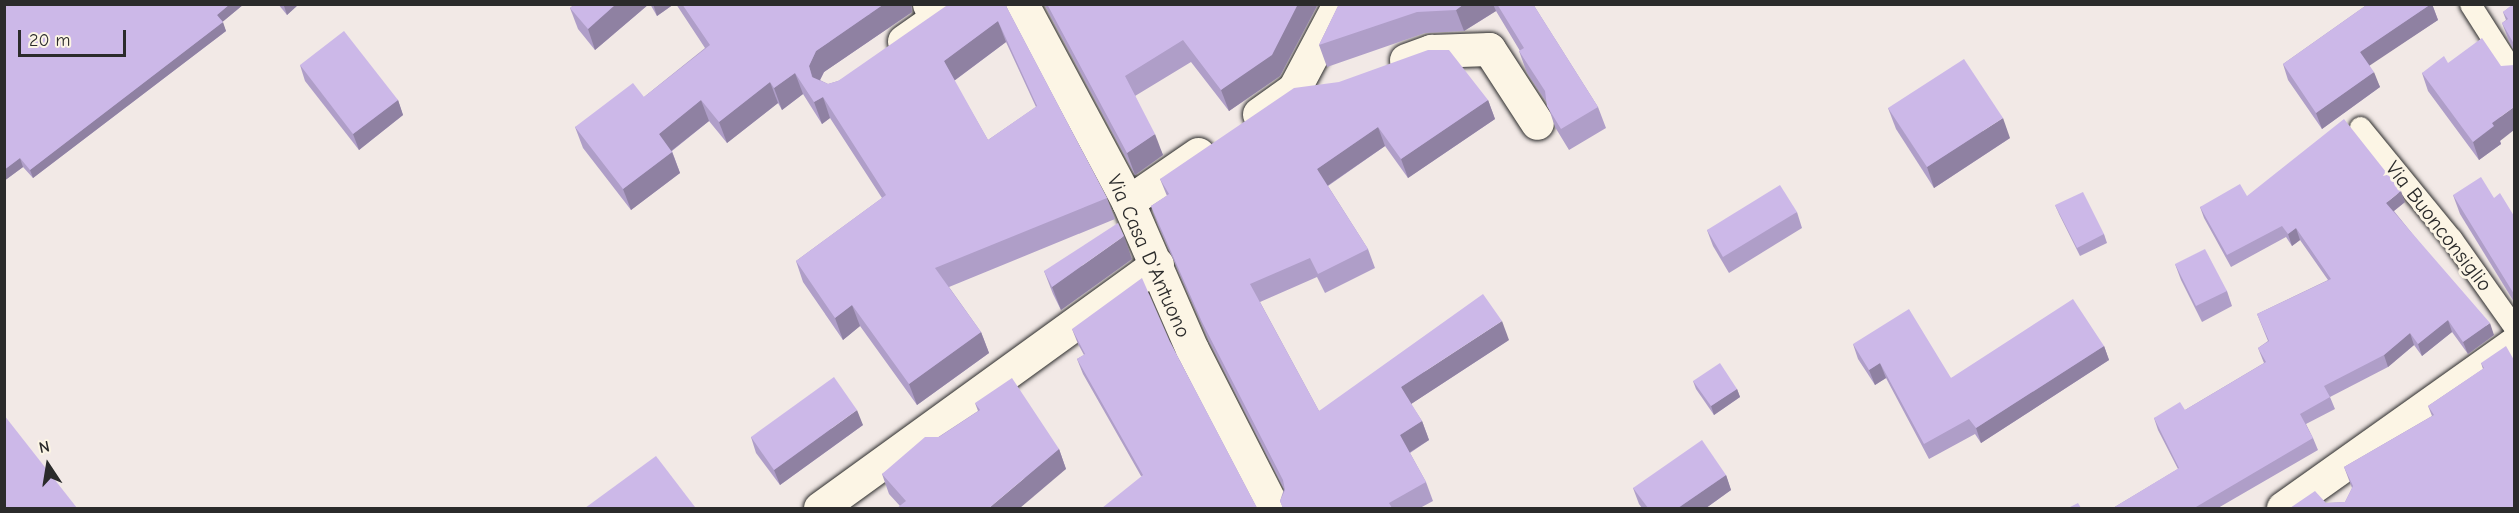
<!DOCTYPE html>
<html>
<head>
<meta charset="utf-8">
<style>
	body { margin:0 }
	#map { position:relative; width:2519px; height:513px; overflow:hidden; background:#f2e9e6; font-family:"Comic Neue",sans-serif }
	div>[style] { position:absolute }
	.roads { filter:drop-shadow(0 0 2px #2b2b2b) drop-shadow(0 0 2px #2b2b2b) }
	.lane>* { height:21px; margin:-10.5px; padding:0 10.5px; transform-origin:10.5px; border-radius:10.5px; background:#fcf5e5 }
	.street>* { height:33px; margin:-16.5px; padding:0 16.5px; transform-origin:16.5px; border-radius:16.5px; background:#fcf5e5 }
	.wall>* { inset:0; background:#af9ec8 }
	.shaded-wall>* { inset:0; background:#8f81a2 }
	.building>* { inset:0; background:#ccb8e8 }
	span { translate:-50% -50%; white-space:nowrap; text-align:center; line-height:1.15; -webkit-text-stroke:6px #fcf5e5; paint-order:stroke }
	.street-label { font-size:21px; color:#2b2b2b }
	.frame { position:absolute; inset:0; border:6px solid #2b2b2b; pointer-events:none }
	.north { position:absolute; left:18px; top:435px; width:60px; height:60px; -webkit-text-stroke:4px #fcf5e5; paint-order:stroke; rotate:348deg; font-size:16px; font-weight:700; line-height:24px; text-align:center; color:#2b2b2b }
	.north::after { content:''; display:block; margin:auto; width:21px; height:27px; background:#2b2b2b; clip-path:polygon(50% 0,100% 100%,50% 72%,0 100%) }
	.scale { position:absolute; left:18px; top:30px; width:108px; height:27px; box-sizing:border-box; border:3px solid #2b2b2b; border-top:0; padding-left:8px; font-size:18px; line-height:21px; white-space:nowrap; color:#2b2b2b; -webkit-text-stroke:4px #fcf5e5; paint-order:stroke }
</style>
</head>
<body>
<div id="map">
	<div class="roads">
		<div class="lane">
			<div style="left:2470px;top:4px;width:82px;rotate:57.5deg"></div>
			<div style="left:2360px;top:127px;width:144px;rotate:50.7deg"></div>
			<div style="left:2451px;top:238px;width:109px;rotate:54.7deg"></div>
		</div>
		<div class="street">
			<div style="left:1022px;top:4px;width:225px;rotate:61.8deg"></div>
			<div style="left:1128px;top:202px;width:160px;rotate:66.5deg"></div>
			<div style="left:1192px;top:349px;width:178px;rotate:63deg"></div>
			<div style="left:904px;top:41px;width:40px;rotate:-34.9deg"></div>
			<div style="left:937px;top:18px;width:16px;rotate:-120deg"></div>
			<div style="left:1406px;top:60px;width:27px;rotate:-20deg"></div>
			<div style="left:1431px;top:51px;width:58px;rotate:-2deg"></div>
			<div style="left:1489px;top:49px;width:88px;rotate:57deg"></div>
			<div style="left:1259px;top:114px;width:43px;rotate:-35.5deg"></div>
			<div style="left:1294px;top:89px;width:96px;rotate:-62.1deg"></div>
			<div style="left:1128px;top:202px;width:85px;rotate:-34.4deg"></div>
			<div style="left:820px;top:508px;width:416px;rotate:-35.9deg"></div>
			<div style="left:2283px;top:508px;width:283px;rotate:-35.4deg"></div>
		</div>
	</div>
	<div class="wall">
		<div style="clip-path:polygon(4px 4px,244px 4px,222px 22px,226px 31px,33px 178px,23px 167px,4px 181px)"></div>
		<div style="clip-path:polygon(278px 4px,299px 4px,287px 15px)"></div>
		<div style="clip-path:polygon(575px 4px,649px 4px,595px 50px,578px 29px,570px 8px)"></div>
		<div style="clip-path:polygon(650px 4px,674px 4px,657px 16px)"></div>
		<div style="clip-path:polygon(evenodd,676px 4px,911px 4px,912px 12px,824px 72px,820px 80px,828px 84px,838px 81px,1005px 4px,1107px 198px,1115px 219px,949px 287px,981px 332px,989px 353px,917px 405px,860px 326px,843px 340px,803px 282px,796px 261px,882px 198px,830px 118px,822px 124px,803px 94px,782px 110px,778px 103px,727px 143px,709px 121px,672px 151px,680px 173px,631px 210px,583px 148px,575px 127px,644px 97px,705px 48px,676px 4px,1006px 42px,1036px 107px,988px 140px,954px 81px,1006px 42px)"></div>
		<div style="clip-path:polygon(1044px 4px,1318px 4px,1280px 76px,1229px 111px,1191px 62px,1135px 96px,1163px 155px,1135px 175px)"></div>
		<div style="clip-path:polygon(1339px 4px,1533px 4px,1598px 107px,1606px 128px,1569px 150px,1555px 127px,1547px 103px,1527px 73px,1519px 51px,1520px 51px,1496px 11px,1464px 31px,1425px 33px,1327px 67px,1319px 45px)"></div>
		<div style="clip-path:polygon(2368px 4px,2432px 4px,2438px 20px,2369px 65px,2380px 87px,2322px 129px,2288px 80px,2283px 64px)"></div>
		<div style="clip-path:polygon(2514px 4px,2514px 51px,2509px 41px,2502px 23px,2506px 20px,2503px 12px)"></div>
		<div style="clip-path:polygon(2448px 63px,2501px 66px,2500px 141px,2501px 144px,2479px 160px,2428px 91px,2422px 73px)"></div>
		<div style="clip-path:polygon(300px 65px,398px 100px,403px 115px,359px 150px,305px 81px)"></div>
		<div style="clip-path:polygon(1488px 100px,1495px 119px,1408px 178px,1385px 146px,1328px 186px,1368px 249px,1375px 268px,1325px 293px,1317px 277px,1260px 302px,1319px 411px,1509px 340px,1411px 404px,1422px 421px,1429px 440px,1410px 453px,1426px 482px,1433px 501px,1420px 508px,1283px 508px,1280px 501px,1284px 489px,1209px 341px,1158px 225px,1151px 206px,1167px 196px,1160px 179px)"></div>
		<div style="clip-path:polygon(1888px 108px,2010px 138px,1934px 188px,1896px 129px)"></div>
		<div style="clip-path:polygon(2453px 195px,2494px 198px,2514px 216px,2514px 302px,2460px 214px)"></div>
		<div style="clip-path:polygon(2247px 196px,2405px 202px,2394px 211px,2494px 335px,2468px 354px,2452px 332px,2422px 356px,2414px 345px,2388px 367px,2330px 397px,2335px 409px,2306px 424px,2313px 438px,2318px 450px,2218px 508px,2113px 508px,2178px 469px,2158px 430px,2154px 418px,2185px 410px,2264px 363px,2258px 348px,2268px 341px,2257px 314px,2328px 280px,2300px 240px,2292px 246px,2286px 237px,2231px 267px,2204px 218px,2200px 207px)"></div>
		<div style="clip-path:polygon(2055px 205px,2104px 234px,2107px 243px,2080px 256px,2059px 214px)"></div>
		<div style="clip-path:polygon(1797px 212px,1802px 228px,1729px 273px,1713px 246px,1707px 230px)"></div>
		<div style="clip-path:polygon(1132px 259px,1061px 310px,1053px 294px,1044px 271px)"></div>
		<div style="clip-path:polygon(2175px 264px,2227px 291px,2232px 306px,2202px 322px,2181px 280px)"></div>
		<div style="clip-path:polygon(1072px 329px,1170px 342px,1257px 508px,1141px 476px,1083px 374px,1077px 359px,1084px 355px,1078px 344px)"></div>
		<div style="clip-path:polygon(1853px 344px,1951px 378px,2104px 346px,2109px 360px,1981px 443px,1975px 434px,1929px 459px,1886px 378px,1875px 385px,1858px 359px)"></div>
		<div style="clip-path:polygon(2514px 360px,2514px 508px,2326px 503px,2345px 502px,2352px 488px,2344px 467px,2432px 416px,2428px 406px,2483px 369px,2481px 363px)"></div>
		<div style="clip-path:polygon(1693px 381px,1737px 389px,1740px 397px,1714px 415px,1696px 389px)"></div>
		<div style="clip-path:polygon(975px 403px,1059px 449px,1066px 469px,900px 506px,889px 494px,882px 474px,978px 411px)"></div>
		<div style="clip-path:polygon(863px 425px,780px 485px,756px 453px,751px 437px)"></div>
		<div style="clip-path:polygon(1726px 475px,1731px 490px,1706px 508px,1642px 508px,1639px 504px,1633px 488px)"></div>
	</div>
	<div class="shaded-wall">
		<div style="clip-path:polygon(230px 4px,244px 4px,220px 24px,217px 15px)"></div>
		<div style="clip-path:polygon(286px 4px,299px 4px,287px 15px,284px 6px)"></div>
		<div style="clip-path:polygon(616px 4px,649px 4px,595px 50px,588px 29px)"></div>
		<div style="clip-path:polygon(653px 4px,674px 4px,657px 16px)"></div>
		<div style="clip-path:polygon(884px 4px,911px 4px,912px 12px,824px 72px,816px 88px,809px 66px,816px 51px)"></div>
		<div style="clip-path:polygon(1298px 4px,1318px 4px,1280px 76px,1229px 111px,1221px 90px)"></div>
		<div style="clip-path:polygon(1464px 4px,1493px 4px,1496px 11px,1464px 31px,1456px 10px)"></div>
		<div style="clip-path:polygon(2431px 4px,2432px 4px,2438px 20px,2366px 68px,2360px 52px)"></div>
		<div style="clip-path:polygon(998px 21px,1006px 42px,951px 83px,944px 61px)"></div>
		<div style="clip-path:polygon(223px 22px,226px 31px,33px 178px,30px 170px)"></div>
		<div style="clip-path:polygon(2374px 72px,2380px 87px,2322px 129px,2316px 113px)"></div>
		<div style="clip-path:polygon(795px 73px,803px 94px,782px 110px,774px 88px)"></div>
		<div style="clip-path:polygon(770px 82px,778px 103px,727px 143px,719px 122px)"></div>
		<div style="clip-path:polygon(823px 97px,830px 118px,822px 124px,814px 102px)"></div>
		<div style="clip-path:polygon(398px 100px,403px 115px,359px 150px,353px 134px)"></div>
		<div style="clip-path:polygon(701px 100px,709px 121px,666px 155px,659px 134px)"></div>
		<div style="clip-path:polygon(1488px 100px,1495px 119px,1408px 178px,1401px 159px)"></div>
		<div style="clip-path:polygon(2514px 107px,2514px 130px,2500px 141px,2501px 144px,2479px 160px,2473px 142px,2492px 123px)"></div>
		<div style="clip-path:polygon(2003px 118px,2010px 138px,1934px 188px,1927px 167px)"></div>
		<div style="clip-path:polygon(1378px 127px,1385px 146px,1324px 188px,1317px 169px)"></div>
		<div style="clip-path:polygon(1155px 134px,1163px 155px,1135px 175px,1127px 153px)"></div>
		<div style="clip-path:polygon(672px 152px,680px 173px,631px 210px,623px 189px)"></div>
		<div style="clip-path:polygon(20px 158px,23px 167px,4px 181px,4px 170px)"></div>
		<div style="clip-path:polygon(2401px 191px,2405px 202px,2390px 214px,2386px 203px)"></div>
		<div style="clip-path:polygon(2296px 228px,2300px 240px,2292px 246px,2288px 234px)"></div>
		<div style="clip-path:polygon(1124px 236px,1132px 259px,1061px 310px,1052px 287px)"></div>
		<div style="clip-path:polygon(852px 305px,860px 326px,843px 340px,835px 318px)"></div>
		<div style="clip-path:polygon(2448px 320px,2452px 332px,2422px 356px,2418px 344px)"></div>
		<div style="clip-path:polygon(1502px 321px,1509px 340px,1408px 406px,1401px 387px)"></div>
		<div style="clip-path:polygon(2490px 323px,2494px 335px,2468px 354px,2463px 342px)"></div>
		<div style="clip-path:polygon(981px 332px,989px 353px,917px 405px,909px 384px)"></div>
		<div style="clip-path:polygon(2410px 333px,2414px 345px,2388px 367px,2384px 355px)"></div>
		<div style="clip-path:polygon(2104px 346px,2109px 360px,1981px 443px,1976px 428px)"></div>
		<div style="clip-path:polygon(1880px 363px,1886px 378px,1875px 385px,1869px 370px)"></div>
		<div style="clip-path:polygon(1737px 389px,1740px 397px,1714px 415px,1711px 406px)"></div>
		<div style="clip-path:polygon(857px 410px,863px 425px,780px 485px,774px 470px)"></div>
		<div style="clip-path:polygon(1422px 421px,1429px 440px,1407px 454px,1400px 435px)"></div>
		<div style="clip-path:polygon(1059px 449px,1066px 469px,1020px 508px,989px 508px)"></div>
		<div style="clip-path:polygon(1726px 475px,1731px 490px,1706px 508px,1678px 508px)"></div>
	</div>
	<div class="building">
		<div style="clip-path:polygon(4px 4px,230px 4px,217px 15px,223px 22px,30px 170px,20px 158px,4px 170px)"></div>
		<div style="clip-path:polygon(575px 4px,616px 4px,588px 29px,570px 8px)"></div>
		<div style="clip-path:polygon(evenodd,682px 4px,884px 4px,816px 51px,809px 66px,812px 77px,828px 84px,838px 81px,946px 6px,946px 4px,1005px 4px,1107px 198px,935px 268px,981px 332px,909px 384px,852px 305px,835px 318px,796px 261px,886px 195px,823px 97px,814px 102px,795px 73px,774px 88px,770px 82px,719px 122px,701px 100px,659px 134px,672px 152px,623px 189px,575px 127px,633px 83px,644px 97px,710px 45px,682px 4px,998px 21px,1037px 106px,988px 140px,944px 61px,998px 21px)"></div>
		<div style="clip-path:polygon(1047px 4px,1298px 4px,1272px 55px,1221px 90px,1183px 40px,1125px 76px,1155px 134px,1127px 153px)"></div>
		<div style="clip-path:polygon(1339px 4px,1464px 4px,1456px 10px,1417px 12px,1319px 45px)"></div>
		<div style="clip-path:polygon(1497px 4px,1533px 4px,1598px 107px,1561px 129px,1547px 106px,1545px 91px,1519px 51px,1524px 48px)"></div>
		<div style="clip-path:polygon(2368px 4px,2431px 4px,2360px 52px,2374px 72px,2316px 113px,2283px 64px)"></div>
		<div style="clip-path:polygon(2513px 4px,2514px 4px,2514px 44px,2502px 23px,2508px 19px,2503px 12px)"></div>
		<div style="clip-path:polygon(344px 31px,398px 100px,353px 134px,300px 65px)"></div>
		<div style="clip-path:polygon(2482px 38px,2501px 66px,2514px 65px,2514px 107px,2492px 123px,2494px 126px,2473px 142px,2422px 73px,2444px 56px,2448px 63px)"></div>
		<div style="clip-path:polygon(1428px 50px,1449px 50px,1488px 100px,1401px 159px,1378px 127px,1317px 169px,1368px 249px,1318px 274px,1310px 258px,1250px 284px,1319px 411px,1483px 294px,1502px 321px,1401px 387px,1422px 421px,1400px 435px,1426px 482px,1389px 503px,1392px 508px,1283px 508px,1280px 501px,1285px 490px,1283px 480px,1202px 322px,1151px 206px,1169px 194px,1160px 179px,1294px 88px,1339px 82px)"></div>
		<div style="clip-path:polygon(1964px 59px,2003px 118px,1927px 167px,1888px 108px)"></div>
		<div style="clip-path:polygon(2344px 119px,2401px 191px,2386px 203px,2490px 323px,2463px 342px,2448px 320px,2418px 344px,2410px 333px,2384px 355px,2324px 386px,2330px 397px,2300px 414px,2313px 438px,2196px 507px,2196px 508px,2113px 508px,2179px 468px,2154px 418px,2180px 402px,2185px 410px,2266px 362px,2258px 348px,2269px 341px,2257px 314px,2331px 279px,2296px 228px,2288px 234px,2282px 226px,2227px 255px,2200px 207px,2240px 184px,2247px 196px)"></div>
		<div style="clip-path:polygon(2481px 177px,2494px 198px,2500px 193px,2514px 216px,2514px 294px,2453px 195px)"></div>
		<div style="clip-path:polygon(1780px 185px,1797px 212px,1723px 257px,1707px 230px)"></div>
		<div style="clip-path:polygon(2083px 192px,2104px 234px,2077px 248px,2055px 205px)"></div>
		<div style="clip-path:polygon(1118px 223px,1124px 236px,1052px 287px,1044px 271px)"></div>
		<div style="clip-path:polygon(2205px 249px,2227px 291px,2196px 306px,2175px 264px)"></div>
		<div style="clip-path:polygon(1142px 278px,1170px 342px,1257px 508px,1102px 508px,1143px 475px,1077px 359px,1085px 354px,1072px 329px)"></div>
		<div style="clip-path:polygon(2073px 299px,2104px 346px,1976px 428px,1969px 419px,1924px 444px,1880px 363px,1869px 370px,1853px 344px,1909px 309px,1951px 378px)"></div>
		<div style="clip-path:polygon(2506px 346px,2514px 360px,2514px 508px,2290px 508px,2315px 491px,2326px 503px,2345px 502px,2353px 486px,2344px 467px,2434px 415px,2428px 406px,2484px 368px,2481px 363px)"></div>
		<div style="clip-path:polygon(1720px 363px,1737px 389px,1711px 406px,1693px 381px)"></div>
		<div style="clip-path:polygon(834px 377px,857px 410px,774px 470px,751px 437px)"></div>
		<div style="clip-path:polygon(1012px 378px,1059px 449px,989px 508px,897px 508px,906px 501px,882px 474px,925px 437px,939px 437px,980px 410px,975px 403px)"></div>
		<div style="clip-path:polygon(4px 415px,77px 508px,4px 508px)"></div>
		<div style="clip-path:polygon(1702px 440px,1726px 475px,1678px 508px,1648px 508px,1633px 488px)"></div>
		<div style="clip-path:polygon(656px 456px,695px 507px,693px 508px,585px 508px)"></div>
		<div style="clip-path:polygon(2078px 503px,2081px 508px,2068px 508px)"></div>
	</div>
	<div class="street-label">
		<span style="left:2439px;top:226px;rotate:52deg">Via Buonconsiglio</span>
		<span style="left:1149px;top:256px;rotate:66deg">Via Casa D'Antuono</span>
	</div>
	<div class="frame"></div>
	<div class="north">N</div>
	<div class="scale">20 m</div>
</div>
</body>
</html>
